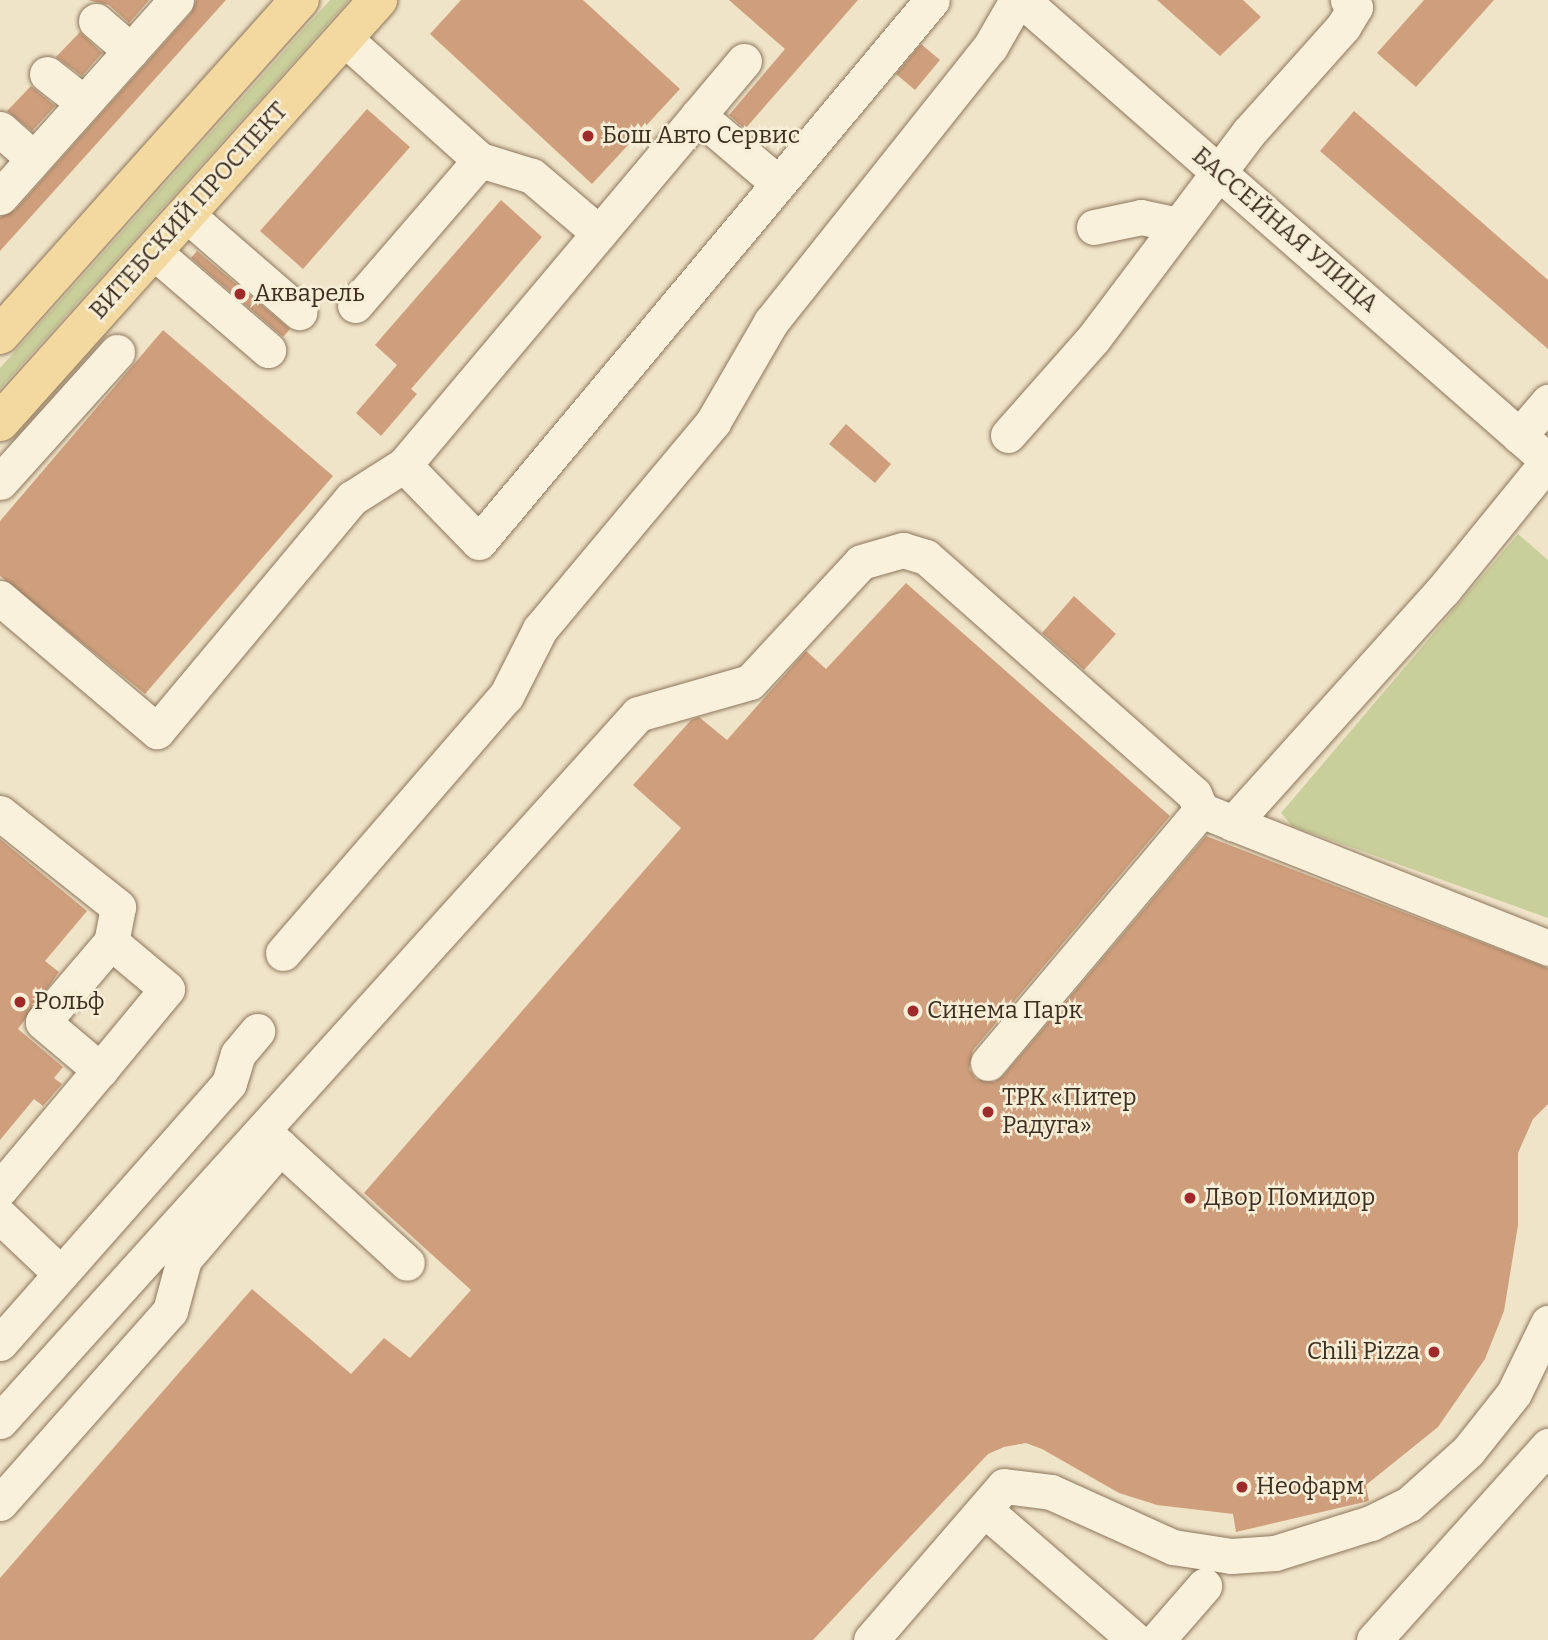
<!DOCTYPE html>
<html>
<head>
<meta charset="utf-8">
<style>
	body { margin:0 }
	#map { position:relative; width:1548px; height:1640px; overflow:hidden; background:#f0e4c8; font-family:Bitter,serif }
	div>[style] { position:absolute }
	.green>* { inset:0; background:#c9cf9b }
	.building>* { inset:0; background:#cf9f7d }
	.roads { filter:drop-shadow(0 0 2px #8d765c) drop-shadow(0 0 2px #8d765c) }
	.minor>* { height:35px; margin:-17.5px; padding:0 17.5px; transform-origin:17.5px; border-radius:17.5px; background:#faf1dc }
	.major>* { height:38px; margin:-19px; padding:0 19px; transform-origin:19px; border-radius:19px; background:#f3d9a0 }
	.dots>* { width:19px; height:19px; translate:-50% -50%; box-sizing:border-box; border:4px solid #f7eed8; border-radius:50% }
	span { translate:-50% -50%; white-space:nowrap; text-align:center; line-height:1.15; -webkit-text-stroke:5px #f7eed8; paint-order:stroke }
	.poi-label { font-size:24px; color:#3d2e20 }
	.left { translate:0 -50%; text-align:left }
	.right { translate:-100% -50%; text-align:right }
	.street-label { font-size:24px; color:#3d2e20 }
</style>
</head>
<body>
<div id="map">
	<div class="green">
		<div style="clip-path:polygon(330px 0,349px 0,0 389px,0 368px)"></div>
		<div style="clip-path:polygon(1518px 534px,1548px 560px,1548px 918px,1292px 826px,1281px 813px)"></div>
	</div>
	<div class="building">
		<div style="clip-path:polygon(88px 0,149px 0,129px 23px,109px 5px)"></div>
		<div style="clip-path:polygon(196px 0,226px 0,0 251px,0 217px,15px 210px,191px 13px)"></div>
		<div style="clip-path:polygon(461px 0,583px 0,680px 89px,592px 184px,430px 34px)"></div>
		<div style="clip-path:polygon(729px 0,858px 0,745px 129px,729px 115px,785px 49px)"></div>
		<div style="clip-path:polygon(1157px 0,1243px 0,1261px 17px,1220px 56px)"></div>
		<div style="clip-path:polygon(1424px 0,1494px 0,1416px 87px,1377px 53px)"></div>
		<div style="clip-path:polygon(80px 32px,102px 53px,82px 76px,56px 57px)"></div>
		<div style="clip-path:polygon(921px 44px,940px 60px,915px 90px,896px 74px)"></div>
		<div style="clip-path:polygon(31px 86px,55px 106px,32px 131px,7px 111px)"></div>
		<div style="clip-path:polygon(367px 109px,410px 147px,303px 269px,260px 231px)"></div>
		<div style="clip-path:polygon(1354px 111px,1548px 280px,1548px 349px,1320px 151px)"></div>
		<div style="clip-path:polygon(501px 200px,542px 237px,411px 389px,417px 394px,381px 436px,356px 413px,397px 365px,375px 345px)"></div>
		<div style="clip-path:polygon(197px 251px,290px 329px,283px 337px,191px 258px)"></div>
		<div style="clip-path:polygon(163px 330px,333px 476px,145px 694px,0 576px,0 521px)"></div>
		<div style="clip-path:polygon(846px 424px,891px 464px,875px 483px,829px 444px)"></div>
		<div style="clip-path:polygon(906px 583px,1170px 816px,973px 1050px,969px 1069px,976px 1079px,994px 1082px,1003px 1076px,1206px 836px,1548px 968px,1548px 1104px,1533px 1119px,1518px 1153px,1518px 1225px,1504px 1311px,1485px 1359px,1438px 1427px,1366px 1485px,1369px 1501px,1236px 1532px,1233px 1514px,1157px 1505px,1119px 1493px,1042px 1449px,1026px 1443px,1004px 1447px,988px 1454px,813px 1640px,0 1640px,0 1578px,252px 1289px,351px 1374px,384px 1338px,410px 1358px,471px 1290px,364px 1193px,681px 828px,633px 785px,691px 720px,699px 717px,727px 740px,806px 651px,826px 669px)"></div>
		<div style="clip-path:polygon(1074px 596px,1116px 634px,1084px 670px,1042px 633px)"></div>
		<div style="clip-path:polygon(0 839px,87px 911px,45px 961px,59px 972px,18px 1029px,63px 1067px,54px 1078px,62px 1084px,43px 1106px,34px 1099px,0 1140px)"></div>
	</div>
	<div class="roads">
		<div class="minor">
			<div style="left:1022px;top:0;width:699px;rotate:41.23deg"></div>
			<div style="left:96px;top:21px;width:46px;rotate:40.6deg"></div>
			<div style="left:344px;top:38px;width:183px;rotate:41.9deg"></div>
			<div style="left:480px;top:160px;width:54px;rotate:17.1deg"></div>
			<div style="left:532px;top:176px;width:88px;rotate:40.4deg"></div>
			<div style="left:47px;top:74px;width:47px;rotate:38.1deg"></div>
			<div style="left:698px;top:115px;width:105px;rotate:40.4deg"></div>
			<div style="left:0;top:129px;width:45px;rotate:41.4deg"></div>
			<div style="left:0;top:197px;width:264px;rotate:-48.2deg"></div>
			<div style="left:186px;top:214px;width:150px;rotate:40.9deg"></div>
			<div style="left:1094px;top:227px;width:48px;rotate:-12deg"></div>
			<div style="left:1141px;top:217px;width:35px;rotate:12deg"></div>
			<div style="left:153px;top:251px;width:152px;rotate:40.7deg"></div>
			<div style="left:355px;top:305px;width:191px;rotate:-49.2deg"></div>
			<div style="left:1008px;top:435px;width:128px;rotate:-48.5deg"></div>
			<div style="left:1093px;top:339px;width:259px;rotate:-53deg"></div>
			<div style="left:1249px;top:132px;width:141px;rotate:-48.2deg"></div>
			<div style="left:1343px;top:27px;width:23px;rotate:-59deg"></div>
			<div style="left:1355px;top:7px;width:10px;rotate:-135deg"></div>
			<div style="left:1519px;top:436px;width:45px;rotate:-49.5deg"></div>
			<div style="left:1548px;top:461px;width:166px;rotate:129.1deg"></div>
			<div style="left:1443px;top:590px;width:314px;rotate:132deg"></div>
			<div style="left:1233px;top:823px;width:339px;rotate:21.6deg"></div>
			<div style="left:404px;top:465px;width:528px;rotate:-49.92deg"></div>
			<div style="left:0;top:482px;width:175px;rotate:-48deg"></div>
			<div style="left:0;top:598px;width:206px;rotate:40.3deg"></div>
			<div style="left:157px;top:731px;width:304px;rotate:-50.1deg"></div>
			<div style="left:352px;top:498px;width:62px;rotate:-32.4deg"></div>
			<div style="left:404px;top:465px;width:107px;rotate:45.8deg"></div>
			<div style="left:479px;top:542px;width:706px;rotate:-50.11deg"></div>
			<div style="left:0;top:813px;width:151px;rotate:38.5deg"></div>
			<div style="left:118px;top:907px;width:36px;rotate:101deg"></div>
			<div style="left:111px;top:942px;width:105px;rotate:130.4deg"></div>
			<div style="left:43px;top:1022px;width:75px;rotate:40.1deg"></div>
			<div style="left:100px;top:1070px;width:105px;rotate:-50.4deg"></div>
			<div style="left:167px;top:989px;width:73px;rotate:-140deg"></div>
			<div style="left:283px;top:953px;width:340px;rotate:-49.1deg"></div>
			<div style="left:506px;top:696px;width:75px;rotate:-63.1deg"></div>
			<div style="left:540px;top:629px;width:270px;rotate:-50.1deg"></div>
			<div style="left:713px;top:422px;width:116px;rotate:-59.9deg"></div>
			<div style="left:771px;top:322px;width:352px;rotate:-51.5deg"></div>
			<div style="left:990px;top:47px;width:54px;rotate:-60.1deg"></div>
			<div style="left:988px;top:1063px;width:331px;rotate:-49.9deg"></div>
			<div style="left:263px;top:1131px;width:195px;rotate:42.5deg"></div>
			<div style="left:0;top:1189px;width:155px;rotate:-50deg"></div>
			<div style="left:0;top:1216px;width:83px;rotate:43.5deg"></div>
			<div style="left:0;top:1343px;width:346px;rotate:-48.6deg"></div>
			<div style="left:229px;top:1083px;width:30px;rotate:-73deg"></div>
			<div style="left:238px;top:1054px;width:30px;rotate:-50deg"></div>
			<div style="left:0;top:1421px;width:952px;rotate:-47.94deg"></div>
			<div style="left:638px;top:714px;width:116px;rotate:-15.9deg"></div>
			<div style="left:750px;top:682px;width:163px;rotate:-47.2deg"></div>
			<div style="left:861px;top:562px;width:44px;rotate:-15.9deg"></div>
			<div style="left:903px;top:550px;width:24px;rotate:17deg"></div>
			<div style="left:926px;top:557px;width:358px;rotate:41.5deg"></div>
			<div style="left:1194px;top:794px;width:17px;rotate:66deg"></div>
			<div style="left:1201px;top:810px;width:35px;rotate:22deg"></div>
			<div style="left:0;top:1503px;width:256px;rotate:-48.5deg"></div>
			<div style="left:170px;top:1311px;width:54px;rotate:-74.9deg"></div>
			<div style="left:184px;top:1259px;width:148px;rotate:-49.4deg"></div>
			<div style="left:985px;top:1510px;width:198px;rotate:40.9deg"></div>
			<div style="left:871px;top:1640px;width:203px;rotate:-49.2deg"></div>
			<div style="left:1004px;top:1486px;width:47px;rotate:7.3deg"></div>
			<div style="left:1051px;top:1492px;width:134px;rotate:24.3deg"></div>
			<div style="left:1173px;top:1547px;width:59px;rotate:8.8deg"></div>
			<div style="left:1231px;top:1556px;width:44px;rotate:-3.9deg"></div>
			<div style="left:1275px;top:1553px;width:101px;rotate:-17.4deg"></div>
			<div style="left:1371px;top:1523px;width:42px;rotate:-26.6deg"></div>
			<div style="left:1409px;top:1504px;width:79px;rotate:-41.9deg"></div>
			<div style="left:1468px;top:1451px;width:74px;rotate:-51.6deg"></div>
			<div style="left:1514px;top:1393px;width:78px;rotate:-64.1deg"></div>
			<div style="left:1157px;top:1640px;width:72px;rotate:-49deg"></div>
			<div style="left:1374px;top:1640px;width:261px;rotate:-48.1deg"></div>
		</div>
		<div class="major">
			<div style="left:0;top:335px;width:450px;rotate:-48.2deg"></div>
			<div style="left:0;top:422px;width:567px;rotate:-48.15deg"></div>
		</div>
	</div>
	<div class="dots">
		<div style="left:588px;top:136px;background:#9e2a2b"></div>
		<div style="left:240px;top:294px;background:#9e2a2b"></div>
		<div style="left:20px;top:1002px;background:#9e2a2b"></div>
		<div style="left:913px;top:1011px;background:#9e2a2b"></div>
		<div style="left:988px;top:1112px;background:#9e2a2b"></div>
		<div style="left:1190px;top:1198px;background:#9e2a2b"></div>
		<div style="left:1434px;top:1352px;background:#9e2a2b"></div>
		<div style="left:1242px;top:1487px;background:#9e2a2b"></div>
	</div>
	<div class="poi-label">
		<span class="left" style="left:602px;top:136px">Бош Авто Сервис</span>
		<span class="left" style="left:254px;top:294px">Акварель</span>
		<span class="left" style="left:34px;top:1002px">Рольф</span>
		<span class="left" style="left:927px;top:1011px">Синема Парк</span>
		<span class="left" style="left:1002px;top:1112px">ТРК «Питер<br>Радуга»</span>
		<span class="left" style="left:1204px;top:1198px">Двор Помидор</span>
		<span class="right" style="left:1420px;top:1352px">Chili Pizza</span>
		<span class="left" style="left:1256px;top:1487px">Неофарм</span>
	</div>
	<div class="street-label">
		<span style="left:189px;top:211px;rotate:-48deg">ВИТЕБСКИЙ ПРОСПЕКТ</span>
		<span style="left:1285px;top:230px;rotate:41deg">БАССЕЙНАЯ УЛИЦА</span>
	</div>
</div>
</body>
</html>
